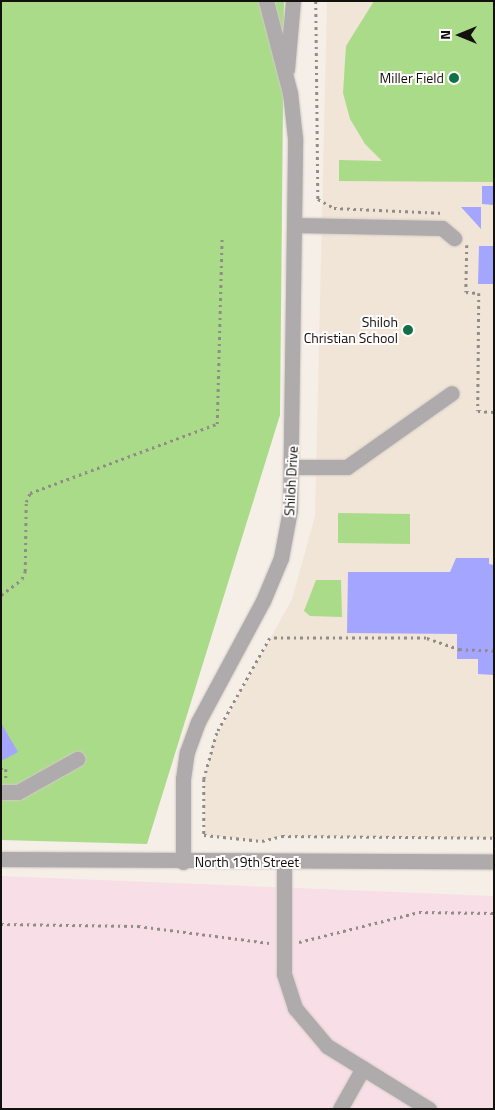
<!DOCTYPE html>
<html>
<head>
<meta charset="utf-8">
<style>
	body { margin:0 }
	#map { position:relative; width:495px; height:1110px; overflow:hidden; background:#f6efe8; font-family:"Titillium Web",sans-serif }
	div>[style] { position:absolute }
	.commercial>* { inset:0; background:#f8dfe7 }
	.built>* { inset:0; background:#f1e5d7 }
	.green>* { inset:0; background:#aadb89 }
	.building>* { inset:0; background:#a4a5ff }
	.path>* { height:2.5px; margin-top:-1.25px; transform-origin:0; background:repeating-linear-gradient(90deg,#918c87 0 2.5px,transparent 0 6.5px) }
	.roads { filter:drop-shadow(0 0 1px #d2cbc5) drop-shadow(0 0 1px #d2cbc5) }
	.minor>* { height:15px; margin:-7.5px; padding:0 7.5px; transform-origin:7.5px; border-radius:7.5px; background:#afaaab }
	.dots>* { width:14px; height:14px; translate:-50% -50%; box-sizing:border-box; border:2px solid #fffdfc; border-radius:50% }
	span { translate:-50% -50%; white-space:nowrap; text-align:center; line-height:1.15; -webkit-text-stroke:4px #fffdfc; paint-order:stroke }
	.poi-label { font-size:14px; color:#13110e }
	.right { translate:-100% -50%; text-align:right }
	.street-label { font-size:14px; color:#13110e }
	.frame { position:absolute; inset:0; border:2px solid #13110e; pointer-events:none }
	.north { position:absolute; left:435px; top:10px; width:50px; height:50px; -webkit-text-stroke:4px #fffdfc; paint-order:stroke; rotate:270deg; font-size:14px; font-weight:700; line-height:20px; text-align:center; color:#13110e }
	.north::after { content:''; display:block; margin:auto; width:18px; height:22px; background:#13110e; clip-path:polygon(50% 0,100% 100%,50% 72%,0 100%) }
</style>
</head>
<body>
<div id="map">
	<div class="commercial">
		<div style="clip-path:polygon(1px 876px,494px 896px,494px 1109px,1px 1109px)"></div>
	</div>
	<div class="built">
		<div style="clip-path:polygon(327px 1px,494px 1px,494px 838px,282px 836px,262px 841px,205px 835px,204px 779px,213px 743px,292px 599px,315px 516px)"></div>
	</div>
	<div class="green">
		<div style="clip-path:polygon(1px 1px,284px 1px,280px 415px,147px 844px,1px 840px)"></div>
		<div style="clip-path:polygon(374px 1px,494px 1px,494px 182px,339px 181px,339px 160px,382px 161px,365px 144px,350px 119px,343px 93px,346px 46px)"></div>
		<div style="clip-path:polygon(338px 513px,410px 514px,410px 544px,338px 543px)"></div>
		<div style="clip-path:polygon(316px 580px,341px 580px,342px 617px,310px 616px,304px 611px)"></div>
	</div>
	<div class="building">
		<div style="clip-path:polygon(482px 186px,494px 186px,494px 205px,482px 204px)"></div>
		<div style="clip-path:polygon(461px 207px,481px 207px,481px 229px)"></div>
		<div style="clip-path:polygon(479px 246px,494px 246px,494px 284px,478px 284px)"></div>
		<div style="clip-path:polygon(456px 558px,489px 558px,489px 564px,494px 565px,494px 675px,478px 674px,478px 659px,457px 659px,457px 634px,347px 633px,348px 572px,450px 572px)"></div>
		<div style="clip-path:polygon(1px 723px,18px 752px,1px 761px)"></div>
	</div>
	<div class="path">
		<div style="left:316px;top:1px;width:198px;rotate:89.4deg"></div>
		<div style="left:318px;top:199px;width:18px;rotate:29deg"></div>
		<div style="left:334px;top:208px;width:110px;rotate:2.6deg"></div>
		<div style="left:467px;top:245px;width:47px;rotate:91.2deg"></div>
		<div style="left:466px;top:292px;width:13px;rotate:4deg"></div>
		<div style="left:479px;top:293px;width:118px;rotate:90.5deg"></div>
		<div style="left:478px;top:411px;width:16px;rotate:4deg"></div>
		<div style="left:1px;top:595px;width:26px;rotate:-37deg"></div>
		<div style="left:22px;top:579px;width:9px;rotate:-69deg"></div>
		<div style="left:25px;top:571px;width:69px;rotate:-89.2deg"></div>
		<div style="left:26px;top:502px;width:10px;rotate:-66deg"></div>
		<div style="left:30px;top:493px;width:199px;rotate:-20.3deg"></div>
		<div style="left:217px;top:424px;width:187px;rotate:-88.5deg"></div>
		<div style="left:494px;top:651px;width:34px;rotate:-178deg"></div>
		<div style="left:460px;top:650px;width:36px;rotate:-161deg"></div>
		<div style="left:426px;top:638px;width:156px;rotate:180deg"></div>
		<div style="left:270px;top:638px;width:109px;rotate:119.2deg"></div>
		<div style="left:217px;top:733px;width:48px;rotate:105.8deg"></div>
		<div style="left:204px;top:779px;width:56px;rotate:90deg"></div>
		<div style="left:204px;top:835px;width:58px;rotate:5.9deg"></div>
		<div style="left:262px;top:841px;width:21px;rotate:-14deg"></div>
		<div style="left:282px;top:836px;width:212px;rotate:0.5deg"></div>
		<div style="left:1px;top:769px;width:5px"></div>
		<div style="left:6px;top:769px;width:9px;rotate:90deg"></div>
		<div style="left:1px;top:924px;width:137px;rotate:0.8deg"></div>
		<div style="left:138px;top:926px;width:132px;rotate:7.4deg"></div>
		<div style="left:299px;top:942px;width:124px;rotate:-14deg"></div>
		<div style="left:419px;top:912px;width:75px;rotate:0.8deg"></div>
	</div>
	<div class="roads">
		<div class="minor">
			<div style="left:287px;top:69px;width:68px;rotate:-85deg"></div>
			<div style="left:294px;top:225px;width:148px;rotate:1.2deg"></div>
			<div style="left:442px;top:228px;width:16px;rotate:40deg"></div>
			<div style="left:292px;top:467px;width:55px"></div>
			<div style="left:347px;top:467px;width:128px;rotate:-35.2deg"></div>
			<div style="left:1px;top:792px;width:17px"></div>
			<div style="left:18px;top:792px;width:68px;rotate:-29.2deg"></div>
			<div style="left:1px;top:859px;width:493px;rotate:0.3deg"></div>
			<div style="left:183px;top:862px;width:83px;rotate:-90deg"></div>
			<div style="left:183px;top:779px;width:27px;rotate:-82deg"></div>
			<div style="left:187px;top:752px;width:32px;rotate:-70deg"></div>
			<div style="left:198px;top:722px;width:137px;rotate:-61.8deg"></div>
			<div style="left:263px;top:601px;width:47px;rotate:-67.3deg"></div>
			<div style="left:281px;top:558px;width:49px;rotate:-79.4deg"></div>
			<div style="left:290px;top:510px;width:372px;rotate:-89.2deg"></div>
			<div style="left:295px;top:138px;width:45px;rotate:-96.3deg"></div>
			<div style="left:290px;top:93px;width:95px;rotate:-104.6deg"></div>
			<div style="left:284px;top:863px;width:111px;rotate:90deg"></div>
			<div style="left:284px;top:974px;width:36px;rotate:72deg"></div>
			<div style="left:295px;top:1008px;width:50px;rotate:49.9deg"></div>
			<div style="left:327px;top:1046px;width:120px;rotate:31.7deg"></div>
			<div style="left:340px;top:1109px;width:47px;rotate:-60.7deg"></div>
		</div>
	</div>
	<div class="dots">
		<div style="left:454px;top:78px;background:#107146"></div>
		<div style="left:408px;top:330px;background:#107146"></div>
	</div>
	<div class="poi-label">
		<span class="right" style="left:444px;top:78px">Miller Field</span>
		<span class="right" style="left:398px;top:330px">Shiloh<br>Christian School</span>
	</div>
	<div class="street-label">
		<span style="left:291px;top:481px;rotate:-87deg">Shiloh Drive</span>
		<span style="left:247px;top:862px">North 19th Street</span>
	</div>
	<div class="frame"></div>
	<div class="north">N</div>
</div>
</body>
</html>
